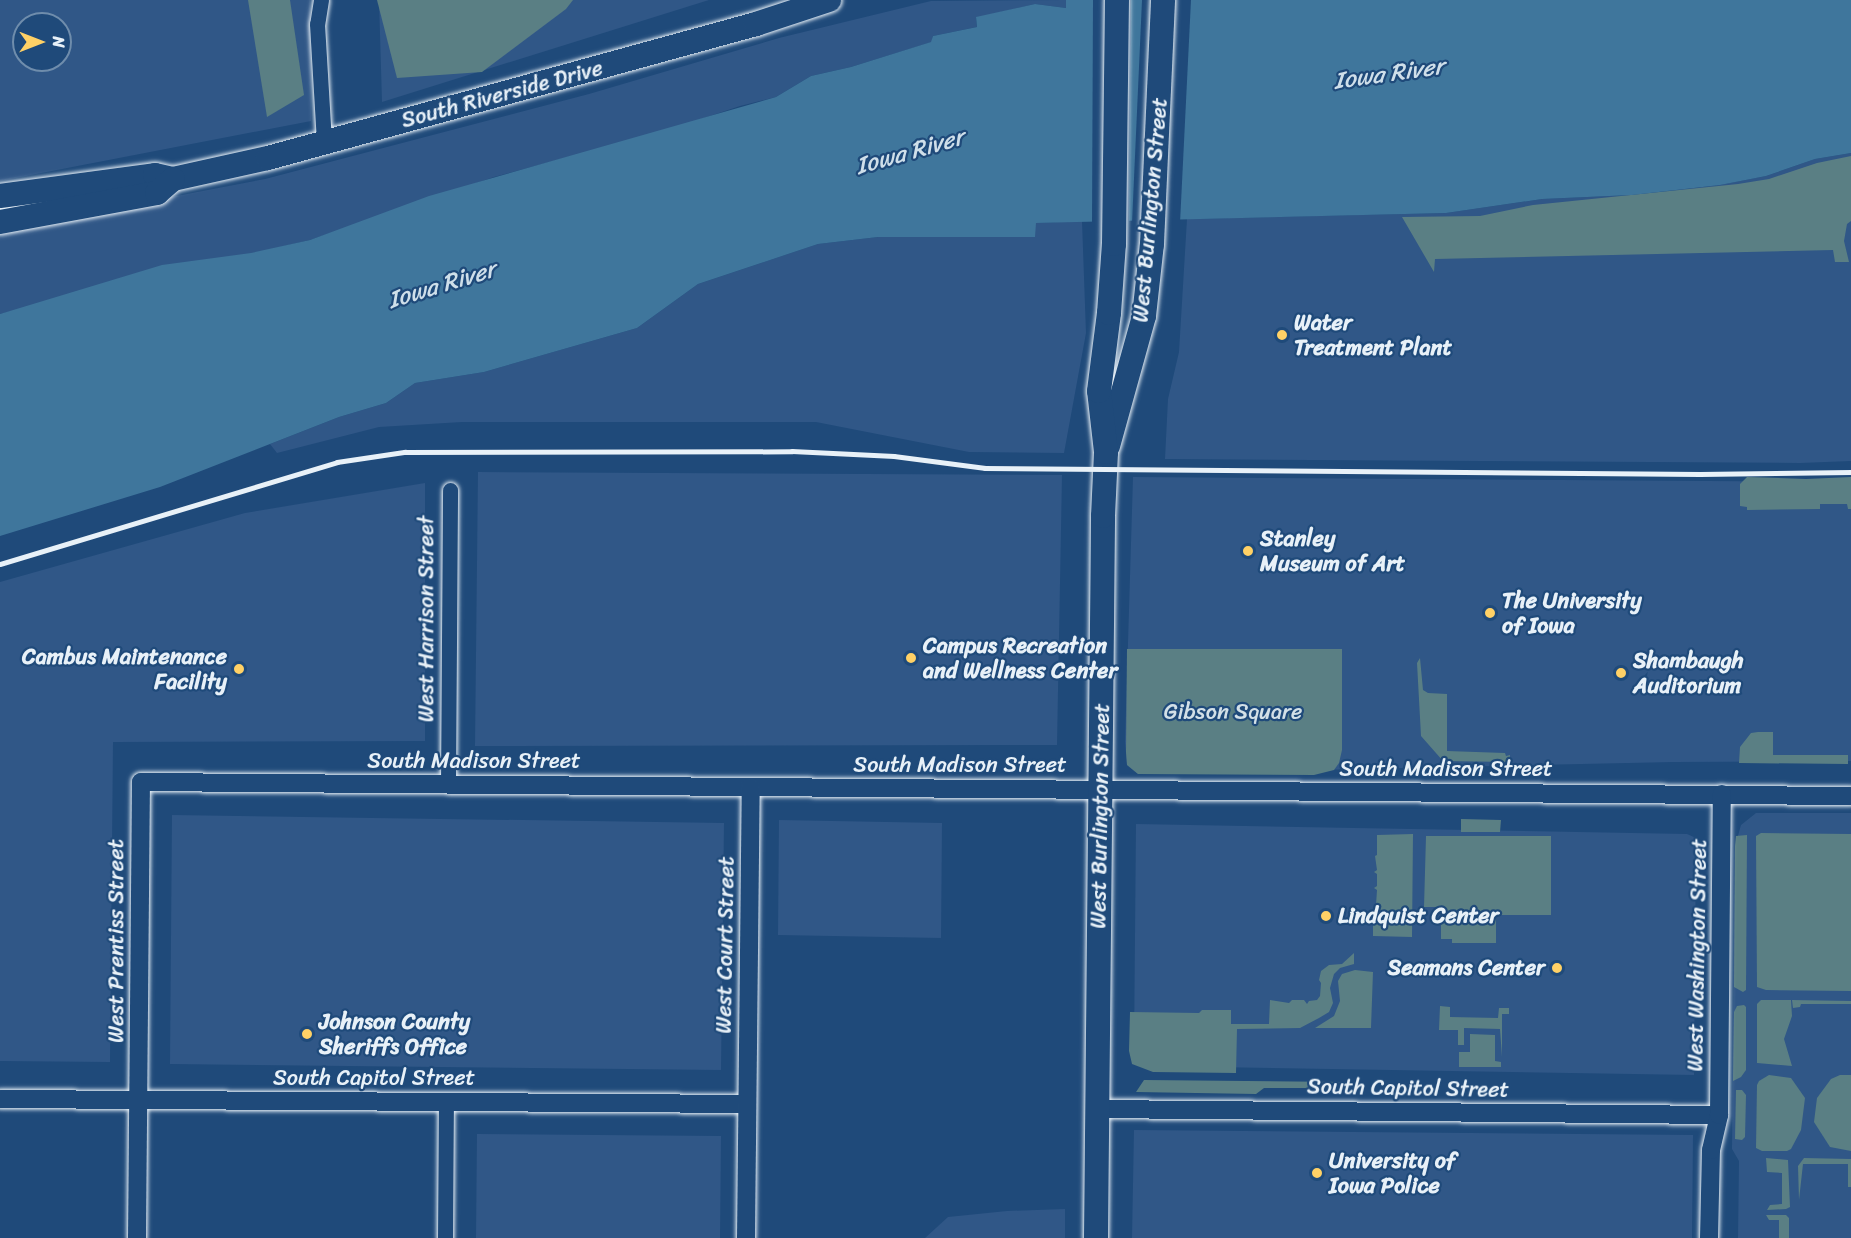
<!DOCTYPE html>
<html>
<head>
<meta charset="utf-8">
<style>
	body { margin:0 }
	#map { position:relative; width:1851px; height:1238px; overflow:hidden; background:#1f4a7a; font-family:Sriracha,sans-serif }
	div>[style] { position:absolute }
	.built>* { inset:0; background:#305787 }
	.green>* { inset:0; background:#5a7f84 }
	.water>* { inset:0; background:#3f769c }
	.pier>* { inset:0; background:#1f4a7a }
	.roads { filter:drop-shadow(0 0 2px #e8f1f8) drop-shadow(0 0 2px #e8f1f8) }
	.minor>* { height:15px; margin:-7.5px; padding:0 7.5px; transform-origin:7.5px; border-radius:7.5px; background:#1f4a7a }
	.tertiary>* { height:18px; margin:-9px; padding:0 9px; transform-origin:9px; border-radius:9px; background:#1f4a7a }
	.primary>* { height:24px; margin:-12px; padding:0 12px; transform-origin:12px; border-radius:12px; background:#1f4a7a }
	.rail>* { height:4.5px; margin:-2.25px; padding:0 2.25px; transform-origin:2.25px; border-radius:2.25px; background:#e8f1f8 }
	.dots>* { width:16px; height:16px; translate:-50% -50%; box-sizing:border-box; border:3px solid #1f4a7a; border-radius:50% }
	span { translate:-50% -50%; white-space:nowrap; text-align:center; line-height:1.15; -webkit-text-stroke:4.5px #1f4a7a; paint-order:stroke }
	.street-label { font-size:22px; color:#e8f1f8 }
	.poi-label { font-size:22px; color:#e8f1f8; font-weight:700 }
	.left { translate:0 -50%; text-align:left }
	.right { translate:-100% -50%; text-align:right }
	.park-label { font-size:22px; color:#d3e0e7 }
	.water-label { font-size:24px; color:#cfdfea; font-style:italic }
	.north { position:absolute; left:12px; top:12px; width:60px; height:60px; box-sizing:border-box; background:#1f4a7a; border:2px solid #6f8dac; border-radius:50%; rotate:90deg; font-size:16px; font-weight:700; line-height:24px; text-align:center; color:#e8f1f8 }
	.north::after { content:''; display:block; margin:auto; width:21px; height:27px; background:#ffd166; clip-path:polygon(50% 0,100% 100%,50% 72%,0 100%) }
</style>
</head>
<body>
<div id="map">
	<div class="built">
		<div style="clip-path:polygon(evenodd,0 0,310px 0,311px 121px,0 181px,0 0,24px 24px,60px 24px,60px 60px,24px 60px,24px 24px)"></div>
		<div style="clip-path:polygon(379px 0,709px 0,382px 102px)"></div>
		<div style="clip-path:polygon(1066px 0,1066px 8px,1035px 4px,976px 18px,977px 27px,933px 36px,932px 42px,851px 67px,811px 76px,776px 97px,740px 106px,665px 131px,494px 177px,310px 240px,0 314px,0 230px,265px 179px,589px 94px,779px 38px,931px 1px)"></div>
		<div style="clip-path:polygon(1851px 153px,1851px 461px,1800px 463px,1165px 459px,1168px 399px,1179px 352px,1187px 219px,1446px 213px,1542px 199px,1632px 195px,1719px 185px,1766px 176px,1815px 159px)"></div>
		<div style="clip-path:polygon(1082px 221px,1086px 333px,1064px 453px,969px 452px,816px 422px,462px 422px,379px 427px,277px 453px,270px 444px,339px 417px,386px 403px,415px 383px,484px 372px,637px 328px,698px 284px,818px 244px,878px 237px,1035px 237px,1035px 223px)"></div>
		<div style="clip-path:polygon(478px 472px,1062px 475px,1057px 745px,475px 746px)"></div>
		<div style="clip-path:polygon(1133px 477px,1851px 482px,1851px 761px,1673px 762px,1138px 774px,1127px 765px,1125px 742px)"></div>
		<div style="clip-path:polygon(425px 483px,425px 741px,113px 742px,110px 1062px,0 1061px,0 582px,245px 513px)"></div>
		<div style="clip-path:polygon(1756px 813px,1851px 813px,1851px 1238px,1738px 1238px,1739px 1161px,1732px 1149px,1735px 846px,1741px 825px)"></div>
		<div style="clip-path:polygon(172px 815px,724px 823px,721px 1070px,170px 1064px)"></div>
		<div style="clip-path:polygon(779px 820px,942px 823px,941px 938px,778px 935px)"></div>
		<div style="clip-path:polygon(1136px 824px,1687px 834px,1696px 838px,1694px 1075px,1149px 1066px,1134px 1048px)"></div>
		<div style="clip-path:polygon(1134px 1130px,1693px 1135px,1692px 1238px,1132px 1238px)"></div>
		<div style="clip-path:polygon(477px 1134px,721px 1136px,720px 1238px,476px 1238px)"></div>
		<div style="clip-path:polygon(1065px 1209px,1065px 1238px,925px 1238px,948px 1217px,1007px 1211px)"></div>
	</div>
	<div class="green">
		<div style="clip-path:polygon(248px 0,290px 0,304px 95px,267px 117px)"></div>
		<div style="clip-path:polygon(377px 0,573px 0,566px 9px,482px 72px,397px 78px)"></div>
		<div style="clip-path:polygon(1851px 156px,1851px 221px,1847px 224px,1844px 241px,1849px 262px,1835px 262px,1833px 250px,1435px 259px,1434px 272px,1402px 217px,1480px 216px,1533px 205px,1738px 184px,1769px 179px,1817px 163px)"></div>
		<div style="clip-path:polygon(1747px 477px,1806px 479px,1851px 477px,1851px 509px,1848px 509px,1847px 504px,1820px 504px,1820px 509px,1747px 510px,1747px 507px,1740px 506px,1740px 484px)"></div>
		<div style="clip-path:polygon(1127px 649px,1342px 649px,1342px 750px,1339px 763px,1334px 770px,1314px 775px,1138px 774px,1127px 765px,1126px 752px)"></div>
		<div style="clip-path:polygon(1420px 658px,1423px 690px,1428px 693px,1447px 694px,1447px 751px,1505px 753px,1506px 756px,1510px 755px,1510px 762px,1443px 761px,1421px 736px,1417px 663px)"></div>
		<div style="clip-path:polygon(1758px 732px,1773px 732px,1773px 755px,1848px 755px,1848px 764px,1739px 763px,1740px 747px,1751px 733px)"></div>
		<div style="clip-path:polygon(1461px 819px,1501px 820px,1500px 832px,1461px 832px)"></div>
		<div style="clip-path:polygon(1761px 833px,1851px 834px,1851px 991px,1766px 990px,1757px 987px,1756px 836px)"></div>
		<div style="clip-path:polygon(1413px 834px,1412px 937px,1373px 936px,1373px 909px,1376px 905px,1377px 890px,1374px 888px,1377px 886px,1377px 874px,1374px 872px,1377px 870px,1375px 856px,1377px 855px,1377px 835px)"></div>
		<div style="clip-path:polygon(1747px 835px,1746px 990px,1743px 992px,1734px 987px,1735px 846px,1736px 836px)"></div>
		<div style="clip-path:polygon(1426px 836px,1551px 836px,1551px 915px,1496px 915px,1496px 943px,1452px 943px,1452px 939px,1441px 939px,1441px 907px,1424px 907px)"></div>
		<div style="clip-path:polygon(1354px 953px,1354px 964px,1340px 968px,1334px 974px,1330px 988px,1333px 1003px,1329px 1012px,1319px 1018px,1300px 1028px,1237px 1029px,1236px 1073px,1153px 1072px,1132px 1064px,1129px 1051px,1130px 1012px,1199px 1013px,1202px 1010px,1231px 1010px,1231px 1024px,1269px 1024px,1270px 1000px,1289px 1003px,1292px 1000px,1304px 1000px,1307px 1004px,1309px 1001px,1317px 1000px,1320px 996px,1321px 983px,1319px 980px,1321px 971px,1329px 965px,1342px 964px)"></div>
		<div style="clip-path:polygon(1355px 970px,1373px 972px,1371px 1028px,1315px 1028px,1334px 1016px,1340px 1001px,1338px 981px,1342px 974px)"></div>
		<div style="clip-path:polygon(1761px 1000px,1791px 1000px,1792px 1016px,1784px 1039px,1792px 1066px,1757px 1063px,1757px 1004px)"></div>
		<div style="clip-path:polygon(1792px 1000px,1851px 1001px,1851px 1004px,1801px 1004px,1800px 1007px,1793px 1008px)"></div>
		<div style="clip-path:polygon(1744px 1005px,1746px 1007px,1746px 1070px,1741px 1077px,1733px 1081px,1734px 1012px,1737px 1006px)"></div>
		<div style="clip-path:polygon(1440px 1006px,1450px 1007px,1450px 1017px,1498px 1018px,1499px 1008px,1509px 1008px,1509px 1014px,1502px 1014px,1502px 1057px,1500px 1029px,1464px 1028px,1464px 1045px,1458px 1045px,1458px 1030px,1439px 1030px)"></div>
		<div style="clip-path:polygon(1470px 1034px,1495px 1035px,1495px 1061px,1501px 1062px,1501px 1067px,1459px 1067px,1459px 1052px,1470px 1052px)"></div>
		<div style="clip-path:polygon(1769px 1075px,1791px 1078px,1805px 1098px,1801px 1130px,1791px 1149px,1787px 1151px,1762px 1151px,1756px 1148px,1757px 1085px,1759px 1081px)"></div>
		<div style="clip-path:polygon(1840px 1075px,1851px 1075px,1851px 1151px,1830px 1147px,1814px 1122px,1817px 1098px,1831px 1079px)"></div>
		<div style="clip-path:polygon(1144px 1080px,1344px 1082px,1344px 1088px,1264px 1088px,1256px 1094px,1136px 1092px)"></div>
		<div style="clip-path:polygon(1736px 1090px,1742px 1090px,1746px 1095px,1745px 1137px,1742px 1140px,1735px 1139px)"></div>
		<div style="clip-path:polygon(1766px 1158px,1788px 1160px,1790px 1207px,1786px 1209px,1767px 1210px,1770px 1205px,1782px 1204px,1782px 1173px,1767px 1172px)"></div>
		<div style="clip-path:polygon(1804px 1158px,1851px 1159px,1851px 1187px,1848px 1187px,1848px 1164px,1803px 1164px,1799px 1200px,1798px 1166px)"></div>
		<div style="clip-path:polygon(1766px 1215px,1786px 1215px,1789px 1218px,1789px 1238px,1779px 1238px,1779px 1220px,1769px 1220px)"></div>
	</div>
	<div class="water">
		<div style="clip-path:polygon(1066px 0,1851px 0,1851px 153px,1815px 159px,1766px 176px,1720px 185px,1632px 195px,1542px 199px,1446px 213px,1036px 223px,1035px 237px,878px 237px,818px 244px,698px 284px,637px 328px,484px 372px,415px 383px,386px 403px,339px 417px,160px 487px,0 536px,0 314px,162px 265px,251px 253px,310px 240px,429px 196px,776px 97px,811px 76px,851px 67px,931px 42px,933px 36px,977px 27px,976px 17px,1035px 4px,1066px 8px)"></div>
	</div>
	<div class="pier">
		<div style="clip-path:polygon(1093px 0,1131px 0,1129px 224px,1092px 224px)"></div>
		<div style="clip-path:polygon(1142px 0,1191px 0,1180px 223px,1132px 223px)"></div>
	</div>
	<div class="roads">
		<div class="minor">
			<div style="left:321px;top:0;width:24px;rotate:99deg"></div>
			<div style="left:317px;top:24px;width:118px;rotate:86.6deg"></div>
			<div style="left:448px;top:785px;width:295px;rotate:-89.6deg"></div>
			<div style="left:445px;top:1238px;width:136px;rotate:-89.6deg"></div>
		</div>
		<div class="tertiary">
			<div style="left:0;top:1099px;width:747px;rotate:0.38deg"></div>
			<div style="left:1096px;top:1109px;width:623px;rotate:0.55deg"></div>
			<div style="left:137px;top:1238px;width:456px;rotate:-89.5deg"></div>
			<div style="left:141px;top:782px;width:1710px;rotate:0.47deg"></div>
			<div style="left:746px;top:1238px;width:451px;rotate:-89.4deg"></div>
			<div style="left:1709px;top:1238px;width:88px;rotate:-88.7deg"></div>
			<div style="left:1711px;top:1150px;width:36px;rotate:-77deg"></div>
			<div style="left:1719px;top:1115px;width:321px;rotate:-89.5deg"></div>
		</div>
		<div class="primary">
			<div style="left:0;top:196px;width:156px;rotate:-7.7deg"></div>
			<div style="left:155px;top:175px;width:18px;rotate:13deg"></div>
			<div style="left:173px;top:179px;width:97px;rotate:-12.5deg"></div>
			<div style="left:268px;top:158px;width:506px;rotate:-15.35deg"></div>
			<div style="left:756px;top:24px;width:77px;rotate:-18.2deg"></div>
			<div style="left:0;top:222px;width:160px;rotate:-10.5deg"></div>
			<div style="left:157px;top:193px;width:21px;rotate:-41deg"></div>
			<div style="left:1108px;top:446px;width:135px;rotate:-74.5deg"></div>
			<div style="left:1144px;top:316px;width:72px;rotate:-83.7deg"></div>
			<div style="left:1152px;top:244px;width:244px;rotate:-87.4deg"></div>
			<div style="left:1096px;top:1238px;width:722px;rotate:-89.44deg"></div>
			<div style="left:1103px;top:516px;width:64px;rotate:-87.3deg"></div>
			<div style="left:1106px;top:452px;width:61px;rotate:-96.5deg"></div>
			<div style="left:1099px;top:391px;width:79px;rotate:-82.7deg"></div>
			<div style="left:1109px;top:313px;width:69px;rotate:-85.9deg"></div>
			<div style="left:1114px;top:244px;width:244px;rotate:-89.3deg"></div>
		</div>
	</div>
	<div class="rail">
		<div style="left:0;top:564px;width:352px;rotate:-16.8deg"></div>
		<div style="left:337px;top:462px;width:69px;rotate:-8.4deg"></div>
		<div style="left:405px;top:452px;width:387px;rotate:-0.1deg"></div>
		<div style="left:792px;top:451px;width:102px;rotate:2.8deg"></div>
		<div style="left:894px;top:456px;width:92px;rotate:7.5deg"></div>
		<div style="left:985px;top:468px;width:715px;rotate:0.48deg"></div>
		<div style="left:1700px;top:474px;width:151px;rotate:-0.8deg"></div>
	</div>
	<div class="dots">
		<div style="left:1282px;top:335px;background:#ffd166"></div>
		<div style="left:1248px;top:551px;background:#ffd166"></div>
		<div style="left:1490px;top:613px;background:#ffd166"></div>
		<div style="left:911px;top:658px;background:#ffd166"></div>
		<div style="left:239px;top:669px;background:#ffd166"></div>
		<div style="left:1621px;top:673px;background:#ffd166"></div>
		<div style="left:1326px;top:916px;background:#ffd166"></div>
		<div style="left:1557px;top:968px;background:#ffd166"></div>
		<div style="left:307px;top:1034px;background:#ffd166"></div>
		<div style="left:1317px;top:1173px;background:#ffd166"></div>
	</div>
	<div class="street-label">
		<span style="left:502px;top:94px;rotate:-15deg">South Riverside Drive</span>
		<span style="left:1150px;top:210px;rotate:-85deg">West Burlington Street</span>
		<span style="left:426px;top:619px;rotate:-90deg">West Harrison Street</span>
		<span style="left:474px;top:761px">South Madison Street</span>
		<span style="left:960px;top:765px">South Madison Street</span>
		<span style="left:1446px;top:769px">South Madison Street</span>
		<span style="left:1100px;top:816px;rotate:-89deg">West Burlington Street</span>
		<span style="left:116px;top:941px;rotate:-90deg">West Prentiss Street</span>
		<span style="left:725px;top:945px;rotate:-89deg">West Court Street</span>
		<span style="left:1697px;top:955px;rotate:-89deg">West Washington Street</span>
		<span style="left:374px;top:1078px">South Capitol Street</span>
		<span style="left:1408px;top:1088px;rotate:1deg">South Capitol Street</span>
	</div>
	<div class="poi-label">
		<span class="left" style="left:1294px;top:335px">Water<br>Treatment Plant</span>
		<span class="left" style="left:1260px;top:551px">Stanley<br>Museum of Art</span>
		<span class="left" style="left:1502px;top:613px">The University<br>of Iowa</span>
		<span class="left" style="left:923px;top:658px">Campus Recreation<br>and Wellness Center</span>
		<span class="right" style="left:227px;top:669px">Cambus Maintenance<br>Facility</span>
		<span class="left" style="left:1633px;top:673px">Shambaugh<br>Auditorium</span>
		<span class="left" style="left:1338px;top:916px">Lindquist Center</span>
		<span class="right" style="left:1545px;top:968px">Seamans Center</span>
		<span class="left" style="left:319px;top:1034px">Johnson County<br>Sheriffs Office</span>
		<span class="left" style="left:1329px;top:1173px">University of<br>Iowa Police</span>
	</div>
	<div class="park-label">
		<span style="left:1233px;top:712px">Gibson Square</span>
	</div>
	<div class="water-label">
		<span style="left:1389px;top:74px;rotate:-8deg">Iowa River</span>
		<span style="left:910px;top:152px;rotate:-16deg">Iowa River</span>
		<span style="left:442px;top:285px;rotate:-17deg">Iowa River</span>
	</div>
	<div class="north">N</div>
</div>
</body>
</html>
